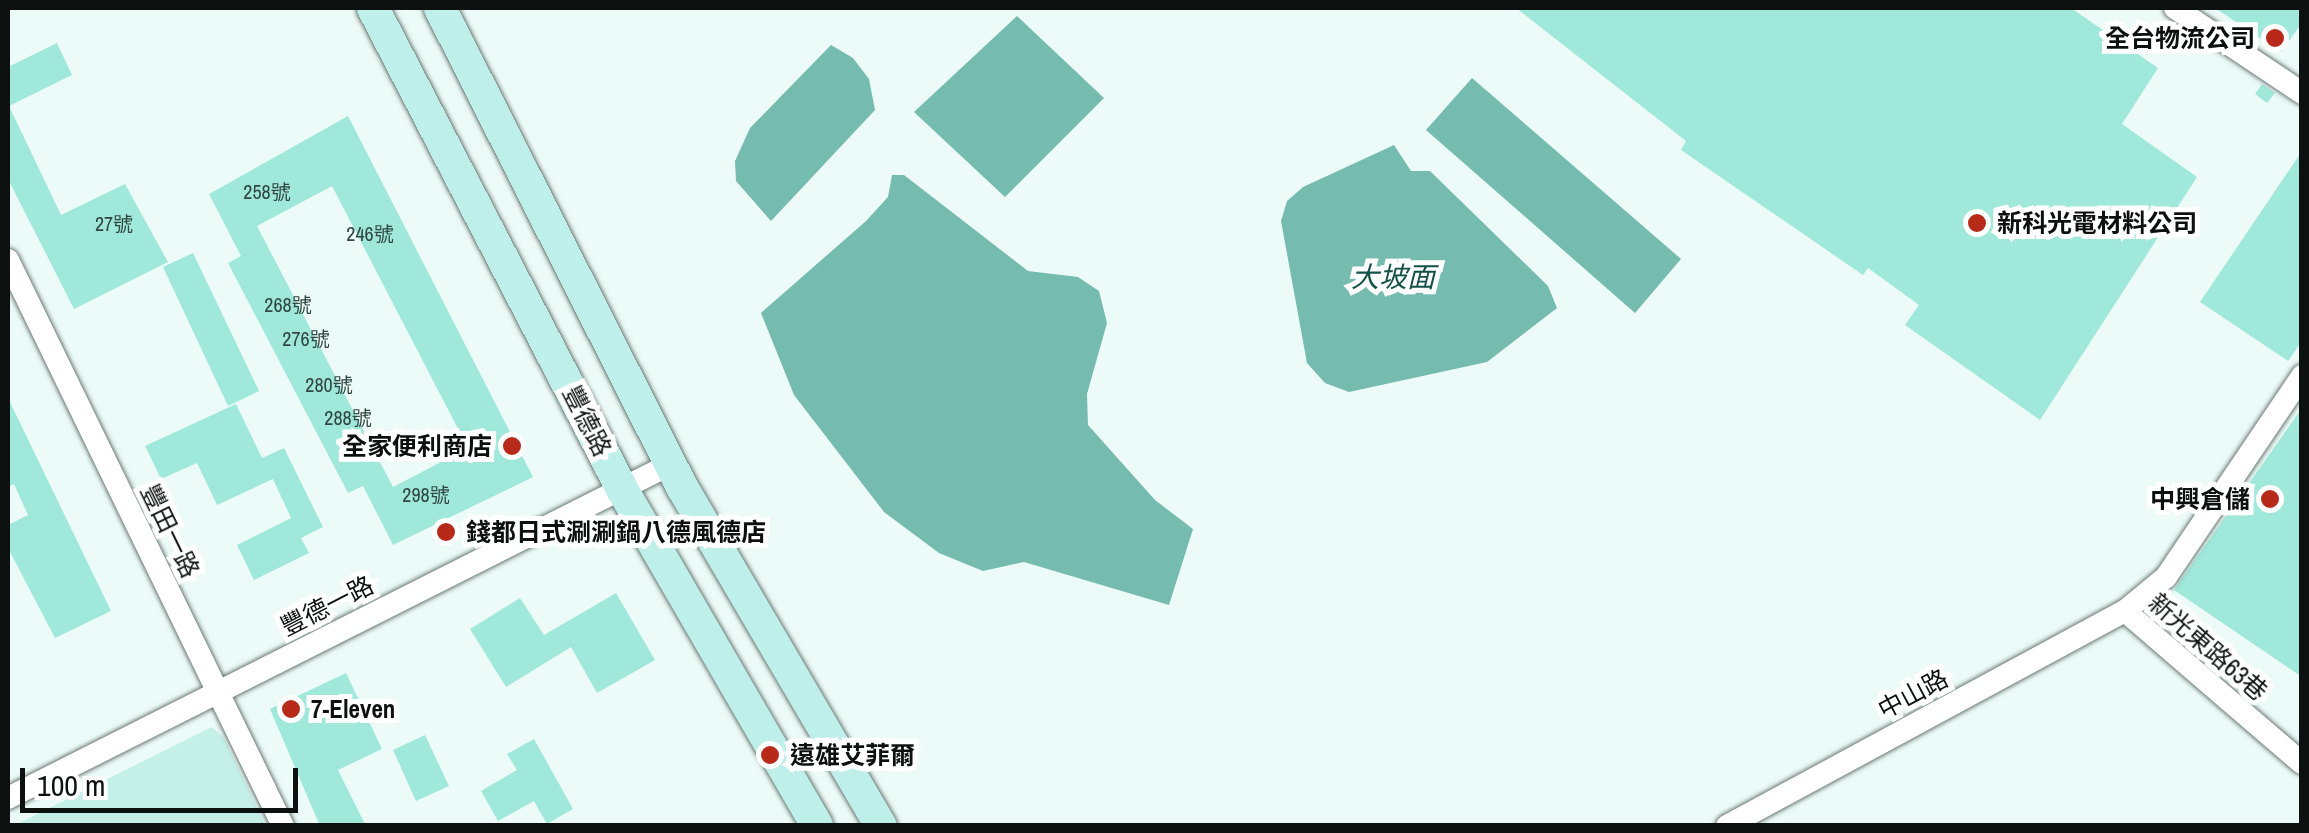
<!DOCTYPE html>
<html>
<head>
<meta charset="utf-8">
<style>
	body { margin:0 }
	#map { position:relative; width:2309px; height:833px; overflow:hidden; background:#ecfbf7; font-family:"Archivo Narrow","Noto Sans TC",sans-serif }
	div>[style] { position:absolute }
	.green>* { inset:0; background:#c4f0e7 }
	.water>* { inset:0; background:#75bcaf }
	.building>* { inset:0; background:#a0e9da }
	.roads { filter:drop-shadow(0 0 2px #6c7976) drop-shadow(0 0 2px #6c7976) }
	.street>* { height:22px; margin:-11px; padding:0 11px; transform-origin:11px; border-radius:11px; background:#fff }
	.secondary>* { height:32px; margin:-16px; padding:0 16px; transform-origin:16px; border-radius:16px; background:#bef0e9 }
	.dots>* { width:28px; height:28px; translate:-50% -50%; box-sizing:border-box; border:5px solid #fff; border-radius:50% }
	span { translate:-50% -50%; white-space:nowrap; text-align:center; line-height:1.15; -webkit-text-stroke:10px #fff; paint-order:stroke }
	.number-label { font-size:20px; color:#314742 }
	.number-label span { -webkit-text-stroke-width:0 }
	.poi-label { font-size:25px; color:#0c1110; font-weight:700 }
	.right { translate:-100% -50%; text-align:right }
	.left { translate:0 -50%; text-align:left }
	.street-label { font-size:25px; color:#0c1110 }
	.water-label { font-size:28px; color:#135148; font-style:italic }
	.frame { position:absolute; inset:0; border:10px solid #0c1110; pointer-events:none }
	.scale { position:absolute; left:20px; top:768px; width:278px; height:45px; box-sizing:border-box; border:5px solid #0c1110; border-top:0; padding-left:12px; font-size:30px; line-height:35px; white-space:nowrap; color:#0c1110; -webkit-text-stroke:8px #fff; paint-order:stroke }
</style>
</head>
<body>
<div id="map">
	<div class="green">
		<div style="clip-path:polygon(212px 727px,224px 738px,265px 825px,15px 825px)"></div>
	</div>
	<div class="water">
		<div style="clip-path:polygon(1017px 16px,1104px 98px,1005px 197px,914px 112px)"></div>
		<div style="clip-path:polygon(831px 45px,853px 58px,869px 79px,875px 110px,771px 221px,736px 181px,735px 161px,750px 128px)"></div>
		<div style="clip-path:polygon(1472px 78px,1681px 259px,1635px 313px,1426px 130px)"></div>
		<div style="clip-path:polygon(1394px 145px,1411px 171px,1430px 171px,1548px 286px,1557px 308px,1487px 362px,1349px 392px,1325px 383px,1307px 363px,1281px 221px,1287px 201px,1303px 187px)"></div>
		<div style="clip-path:polygon(892px 175px,904px 175px,1028px 271px,1078px 277px,1099px 291px,1107px 323px,1087px 394px,1088px 425px,1155px 500px,1193px 529px,1169px 605px,1024px 562px,983px 571px,939px 553px,884px 512px,794px 395px,761px 313px,866px 221px,888px 197px)"></div>
	</div>
	<div class="building">
		<div style="clip-path:polygon(1516px 8px,2071px 8px,2158px 68px,2122px 124px,2197px 177px,2040px 420px,1905px 325px,1919px 305px,1868px 268px,1863px 275px,1681px 150px,1686px 141px)"></div>
		<div style="clip-path:polygon(2215px 8px,2302px 8px,2302px 23px,2281px 52px)"></div>
		<div style="clip-path:polygon(57px 43px,72px 75px,9px 106px,61px 215px,125px 184px,168px 262px,74px 309px,8px 179px,8px 67px)"></div>
		<div style="clip-path:polygon(2262px 84px,2275px 93px,2267px 103px,2255px 94px)"></div>
		<div style="clip-path:polygon(evenodd,348px 116px,533px 477px,393px 545px,363px 486px,348px 493px,228px 263px,241px 256px,209px 194px,348px 116px,332px 186px,468px 448px,393px 487px,257px 226px,332px 186px)"></div>
		<div style="clip-path:polygon(2302px 151px,2302px 341px,2288px 361px,2200px 302px)"></div>
		<div style="clip-path:polygon(193px 253px,259px 391px,228px 406px,163px 267px)"></div>
		<div style="clip-path:polygon(8px 398px,111px 611px,55px 638px,8px 548px,8px 525px,28px 515px,14px 484px,8px 487px)"></div>
		<div style="clip-path:polygon(236px 404px,262px 458px,284px 448px,323px 527px,301px 538px,309px 553px,254px 580px,237px 545px,291px 518px,273px 479px,217px 505px,197px 463px,161px 479px,145px 446px)"></div>
		<div style="clip-path:polygon(2302px 408px,2302px 677px,2174px 590px)"></div>
		<div style="clip-path:polygon(616px 593px,655px 660px,597px 693px,571px 647px,506px 687px,470px 629px,520px 598px,544px 635px)"></div>
		<div style="clip-path:polygon(346px 673px,382px 749px,338px 770px,366px 826px,320px 826px,270px 709px)"></div>
		<div style="clip-path:polygon(425px 735px,449px 786px,416px 801px,393px 750px)"></div>
		<div style="clip-path:polygon(534px 739px,573px 809px,547px 824px,534px 801px,498px 821px,481px 791px,517px 770px,507px 754px)"></div>
	</div>
	<div class="roads">
		<div class="street">
			<div style="left:2175px;top:8px;width:153px;rotate:33.8deg"></div>
			<div style="left:8px;top:260px;width:629px;rotate:64.09deg"></div>
			<div style="left:2125px;top:611px;width:233px;rotate:40.7deg"></div>
			<div style="left:8px;top:798px;width:742px;rotate:-26.74deg"></div>
			<div style="left:1727px;top:826px;width:452px;rotate:-28.4deg"></div>
			<div style="left:2125px;top:611px;width:53px;rotate:-39.7deg"></div>
			<div style="left:2166px;top:577px;width:243px;rotate:-55.9deg"></div>
		</div>
		<div class="secondary">
			<div style="left:373px;top:8px;width:542px;rotate:62.63deg"></div>
			<div style="left:622px;top:489px;width:389px;rotate:59.9deg"></div>
			<div style="left:440px;top:8px;width:537px;rotate:63.2deg"></div>
			<div style="left:682px;top:487px;width:393px;rotate:59.6deg"></div>
		</div>
	</div>
	<div class="dots">
		<div style="left:2275px;top:38px;background:#b72a1a"></div>
		<div style="left:1977px;top:223px;background:#b72a1a"></div>
		<div style="left:512px;top:446px;background:#b72a1a"></div>
		<div style="left:2270px;top:499px;background:#b72a1a"></div>
		<div style="left:446px;top:532px;background:#b72a1a"></div>
		<div style="left:291px;top:709px;background:#b72a1a"></div>
		<div style="left:770px;top:755px;background:#b72a1a"></div>
	</div>
	<div class="number-label">
		<span style="left:267px;top:191px">258號</span>
		<span style="left:114px;top:223px">27號</span>
		<span style="left:370px;top:233px">246號</span>
		<span style="left:288px;top:304px">268號</span>
		<span style="left:306px;top:338px">276號</span>
		<span style="left:329px;top:384px">280號</span>
		<span style="left:348px;top:417px">288號</span>
		<span style="left:426px;top:494px">298號</span>
	</div>
	<div class="poi-label">
		<span class="right" style="left:2255px;top:38px">全台物流公司</span>
		<span class="left" style="left:1997px;top:223px">新科光電材料公司</span>
		<span class="right" style="left:492px;top:446px">全家便利商店</span>
		<span class="right" style="left:2250px;top:499px">中興倉儲</span>
		<span class="left" style="left:466px;top:532px">錢都日式涮涮鍋八德風德店</span>
		<span class="left" style="left:311px;top:709px">7-Eleven</span>
		<span class="left" style="left:790px;top:755px">遠雄艾菲爾</span>
	</div>
	<div class="street-label">
		<span style="left:587px;top:421px;rotate:63deg">豐德路</span>
		<span style="left:170px;top:531px;rotate:64deg">豐田一路</span>
		<span style="left:327px;top:606px;rotate:-27deg">豐德一路</span>
		<span style="left:2208px;top:647px;rotate:41deg">新光東路63巷</span>
		<span style="left:1913px;top:694px;rotate:-28deg">中山路</span>
	</div>
	<div class="water-label">
		<span style="left:1393px;top:277px">大坡面</span>
	</div>
	<div class="frame"></div>
	<div class="scale">100 m</div>
</div>
</body>
</html>
